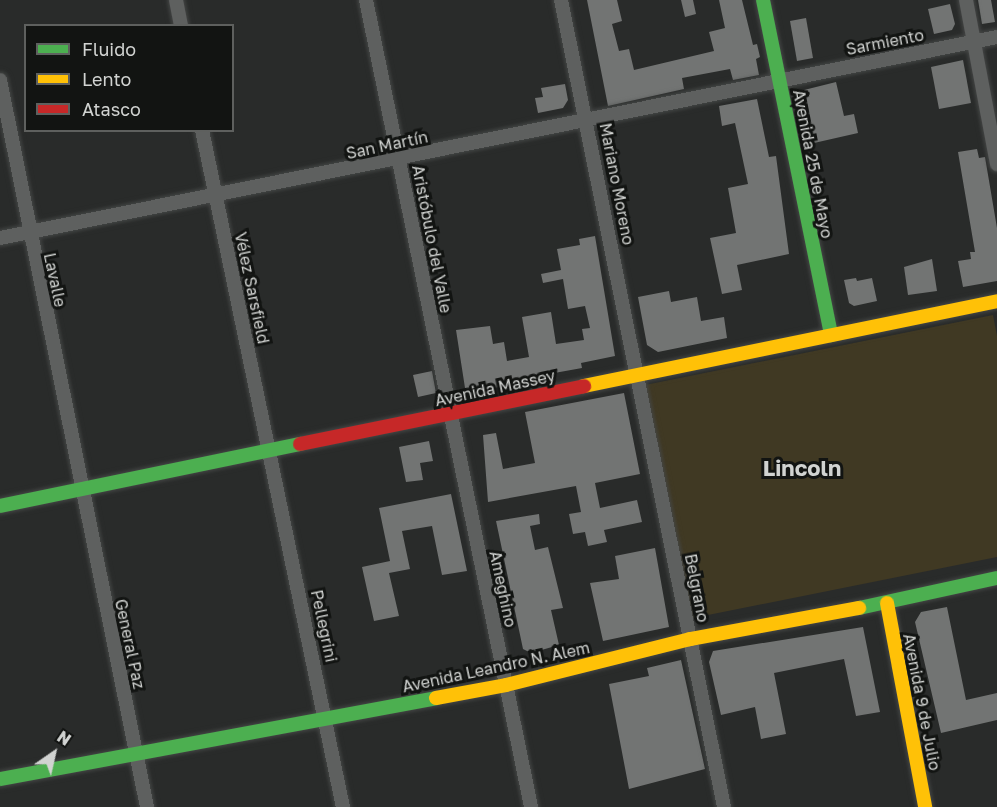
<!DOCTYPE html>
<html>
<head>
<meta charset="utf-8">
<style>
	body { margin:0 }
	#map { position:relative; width:997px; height:807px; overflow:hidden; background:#292b2a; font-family:"Golos Text",sans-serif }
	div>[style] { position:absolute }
	.green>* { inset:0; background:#403923 }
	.building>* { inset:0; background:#727473 }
	.roads { filter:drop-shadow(0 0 2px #444645) drop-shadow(0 0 2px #444645) }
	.street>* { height:14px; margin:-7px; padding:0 7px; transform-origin:7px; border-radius:7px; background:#5e605f }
	.fast>* { height:14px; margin:-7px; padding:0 7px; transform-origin:7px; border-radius:7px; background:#4caf50 }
	.slow>* { height:14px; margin:-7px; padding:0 7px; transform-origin:7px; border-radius:7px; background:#ffc107 }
	.jam>* { height:14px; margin:-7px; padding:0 7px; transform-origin:7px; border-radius:7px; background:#c62828 }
	span { translate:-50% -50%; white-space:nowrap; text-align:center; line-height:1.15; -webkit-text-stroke:6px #121412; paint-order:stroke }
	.street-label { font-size:16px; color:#d1d3d1 }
	.district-label { font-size:22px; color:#d1d3d1; font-weight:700 }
	.legend { position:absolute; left:24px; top:24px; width:210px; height:108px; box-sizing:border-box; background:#121412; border:2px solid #5e605e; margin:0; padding:8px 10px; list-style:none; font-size:18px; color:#d1d3d1 }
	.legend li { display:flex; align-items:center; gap:12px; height:30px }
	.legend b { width:30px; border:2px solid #5e605e }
	.north { position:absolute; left:24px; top:723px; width:60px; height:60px; -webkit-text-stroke:4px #121412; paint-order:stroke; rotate:34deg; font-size:16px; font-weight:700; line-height:24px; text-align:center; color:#d1d3d1 }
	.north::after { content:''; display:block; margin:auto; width:21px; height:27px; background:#d1d3d1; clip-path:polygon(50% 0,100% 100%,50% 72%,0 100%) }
</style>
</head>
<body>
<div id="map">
	<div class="green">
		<div style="clip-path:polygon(993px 315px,997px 336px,997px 557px,693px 618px,645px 385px)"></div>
	</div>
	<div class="building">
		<div style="clip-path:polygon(587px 0,617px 0,622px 21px,612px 24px,619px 51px,629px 49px,634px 70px,714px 51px,709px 32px,725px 28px,719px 0,742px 0,753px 45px,757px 44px,760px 57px,756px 59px,759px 75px,733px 80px,730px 69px,682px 78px,684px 89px,608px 106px)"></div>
		<div style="clip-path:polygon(681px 0,693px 0,696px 14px,685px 17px)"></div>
		<div style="clip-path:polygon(978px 0,991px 0,995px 22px,982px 24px)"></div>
		<div style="clip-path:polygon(950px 4px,955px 24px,952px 30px,934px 34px,928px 9px)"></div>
		<div style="clip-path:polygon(806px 18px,813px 58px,797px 61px,790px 21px)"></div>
		<div style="clip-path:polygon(963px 60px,971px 103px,939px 109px,931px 67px)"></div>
		<div style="clip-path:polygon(836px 82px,844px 116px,854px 114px,858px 133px,814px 143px,800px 91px)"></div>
		<div style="clip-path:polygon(565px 84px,568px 100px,563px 108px,538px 113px,535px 98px,543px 97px,541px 88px)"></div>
		<div style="clip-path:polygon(757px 99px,769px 157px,776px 156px,789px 254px,737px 265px,742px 290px,722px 294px,710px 238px,736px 233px,728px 188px,748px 184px,735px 123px,722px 126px,719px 106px)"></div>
		<div style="clip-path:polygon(977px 149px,979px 158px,985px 157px,997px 228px,997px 281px,963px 287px,958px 261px,971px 259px,970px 252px,975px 252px,958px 152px)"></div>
		<div style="clip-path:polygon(595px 236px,615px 356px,581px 363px,582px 368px,510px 381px,510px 385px,472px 392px,465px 388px,456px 330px,490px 326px,493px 344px,504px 342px,507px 361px,529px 357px,522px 317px,551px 312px,556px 344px,584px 340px,582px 329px,590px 328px,585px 306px,568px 309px,563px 279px,543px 283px,541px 274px,561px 270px,557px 249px,580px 245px,579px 239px)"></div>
		<div style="clip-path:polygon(932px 259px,937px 291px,908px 295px,904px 267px)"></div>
		<div style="clip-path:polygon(856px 278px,857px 281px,872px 278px,877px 301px,854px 306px,849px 303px,844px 280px)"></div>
		<div style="clip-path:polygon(669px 291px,671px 302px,697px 297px,701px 321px,724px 317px,727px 338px,658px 352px,647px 345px,638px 297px)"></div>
		<div style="clip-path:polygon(432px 371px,436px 393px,418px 397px,413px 375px)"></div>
		<div style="clip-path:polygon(624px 393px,640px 474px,595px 483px,600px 508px,637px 500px,642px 522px,604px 530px,607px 542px,588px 546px,585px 532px,573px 534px,569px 514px,581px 512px,576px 486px,488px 502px,483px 435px,496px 433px,503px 469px,535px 463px,525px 412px)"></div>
		<div style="clip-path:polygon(429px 441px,433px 461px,420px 463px,423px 480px,406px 482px,399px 447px)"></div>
		<div style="clip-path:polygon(451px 494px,467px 571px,442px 575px,432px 526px,402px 531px,410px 569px,389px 573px,399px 616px,374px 621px,362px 567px,390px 561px,379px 508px)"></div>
		<div style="clip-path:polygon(539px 514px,540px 524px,530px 526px,535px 550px,548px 547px,563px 608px,551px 610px,559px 645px,531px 653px,523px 649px,496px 521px)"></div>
		<div style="clip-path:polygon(655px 548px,669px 627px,603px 641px,590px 583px,619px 579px,615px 556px)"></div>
		<div style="clip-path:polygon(947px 607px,966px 700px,997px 693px,997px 720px,941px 733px,915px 622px,921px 612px)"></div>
		<div style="clip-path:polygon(863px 627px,880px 712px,856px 716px,844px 659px,774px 673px,786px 734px,761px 739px,755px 707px,721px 715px,709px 662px,713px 651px)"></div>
		<div style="clip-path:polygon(681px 660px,705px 769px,629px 789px,609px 684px,649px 676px,647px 668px)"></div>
	</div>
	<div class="roads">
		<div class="street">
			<div style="left:176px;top:0;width:26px;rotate:79deg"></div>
			<div style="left:366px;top:0;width:824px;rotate:78.44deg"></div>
			<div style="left:561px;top:0;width:823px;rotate:78.58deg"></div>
			<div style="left:966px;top:0;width:167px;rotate:79.3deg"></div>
			<div style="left:0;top:80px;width:742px;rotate:78.57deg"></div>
			<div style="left:202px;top:130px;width:692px;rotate:78.24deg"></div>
			<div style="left:0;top:238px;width:1017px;rotate:-11.4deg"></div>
		</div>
		<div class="fast">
			<div style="left:763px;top:0;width:342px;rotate:78.5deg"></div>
			<div style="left:0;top:506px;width:306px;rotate:-11.7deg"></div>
			<div style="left:859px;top:608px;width:141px;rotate:-12.3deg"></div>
			<div style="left:0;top:779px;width:443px;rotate:-10.5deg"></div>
		</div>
		<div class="slow">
			<div style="left:584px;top:386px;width:422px;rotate:-11.6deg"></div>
			<div style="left:887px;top:603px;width:208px;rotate:79.4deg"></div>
			<div style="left:436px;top:698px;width:71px;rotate:-10.5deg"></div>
			<div style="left:506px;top:685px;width:190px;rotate:-14deg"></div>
			<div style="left:690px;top:639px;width:172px;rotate:-10.4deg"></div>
		</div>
		<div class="jam">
			<div style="left:300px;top:444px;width:290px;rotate:-11.5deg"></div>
		</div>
	</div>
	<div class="street-label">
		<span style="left:885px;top:42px;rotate:-11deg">Sarmiento</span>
		<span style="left:387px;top:145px;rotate:-12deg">San Martín</span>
		<span style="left:813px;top:164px;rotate:79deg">Avenida 25 de Mayo</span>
		<span style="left:617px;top:184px;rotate:79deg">Mariano Moreno</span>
		<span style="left:432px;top:239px;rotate:79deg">Aristóbulo del Valle</span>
		<span style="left:55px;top:280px;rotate:78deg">Lavalle</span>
		<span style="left:252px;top:288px;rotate:78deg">Vélez Sarsfield</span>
		<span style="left:495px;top:388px;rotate:-12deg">Avenida Massey</span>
		<span style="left:697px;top:588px;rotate:79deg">Belgrano</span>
		<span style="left:503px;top:589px;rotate:78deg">Ameghino</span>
		<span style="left:324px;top:626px;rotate:78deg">Pellegrini</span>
		<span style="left:130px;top:644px;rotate:78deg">General Paz</span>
		<span style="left:496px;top:667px;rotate:-12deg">Avenida Leandro N. Alem</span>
		<span style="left:922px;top:702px;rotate:79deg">Avenida 9 de Julio</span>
	</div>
	<div class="district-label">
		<span style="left:802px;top:468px">Lincoln</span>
	</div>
	<ul class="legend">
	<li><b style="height:8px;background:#4caf50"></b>Fluido</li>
	<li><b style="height:8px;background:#ffc107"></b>Lento</li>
	<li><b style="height:8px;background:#c62828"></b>Atasco</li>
	</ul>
	<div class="north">N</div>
</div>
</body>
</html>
